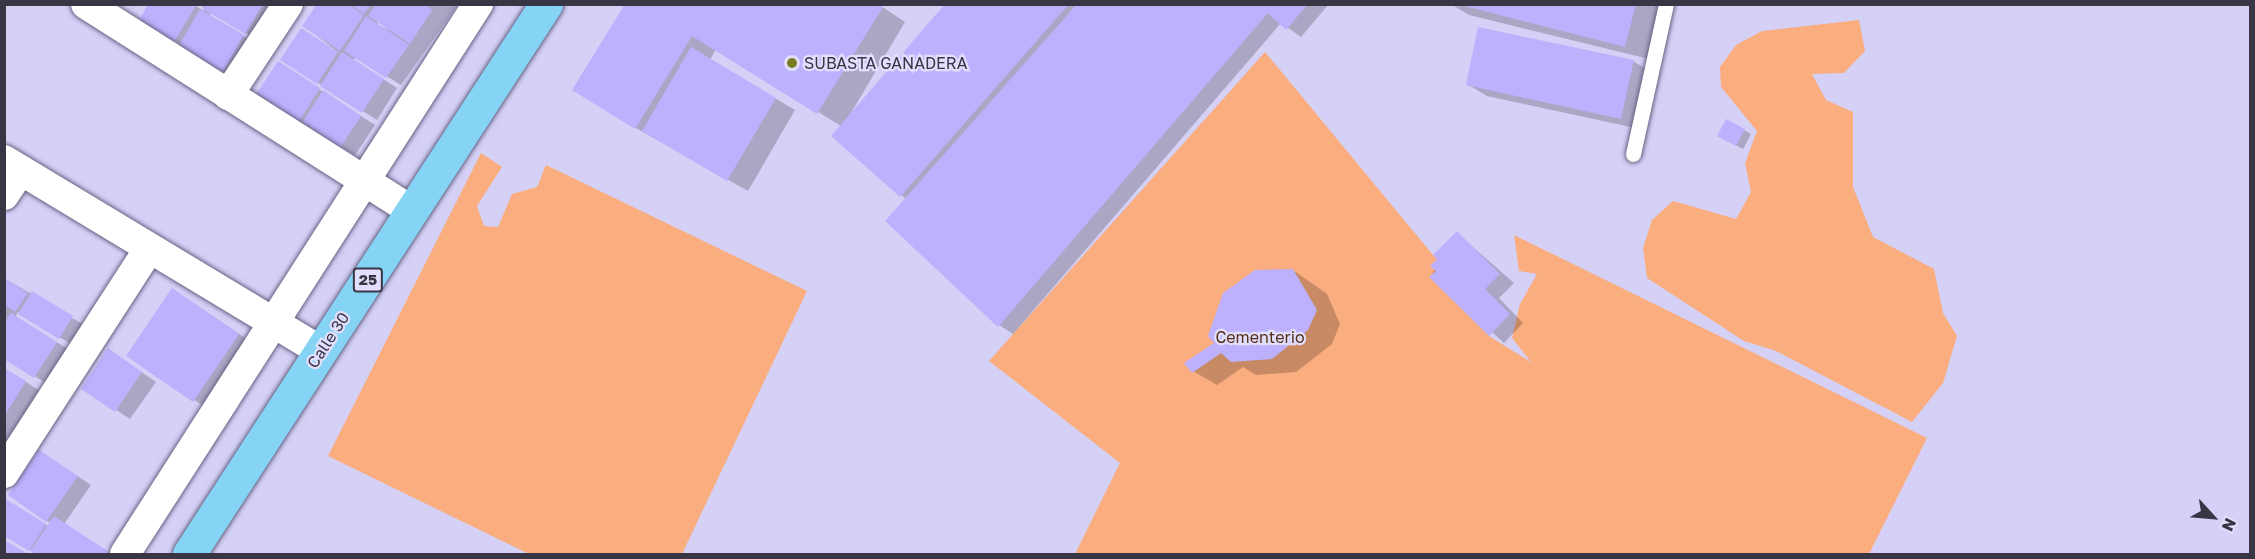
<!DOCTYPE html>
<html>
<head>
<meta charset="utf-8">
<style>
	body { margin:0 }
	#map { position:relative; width:2255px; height:559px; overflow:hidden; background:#d5d0f6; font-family:"Golos Text",sans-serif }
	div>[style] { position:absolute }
	.green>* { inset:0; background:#faad7e }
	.shadow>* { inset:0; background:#0003 }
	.building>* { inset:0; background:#bdb0fd }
	.roads { filter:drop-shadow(0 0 2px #676283) drop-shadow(0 0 2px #676283) }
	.service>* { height:15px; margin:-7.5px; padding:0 7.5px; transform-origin:7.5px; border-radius:7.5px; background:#fff }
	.minor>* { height:30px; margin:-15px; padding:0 15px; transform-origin:15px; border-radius:15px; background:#fff }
	.primary>* { height:33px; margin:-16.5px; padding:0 16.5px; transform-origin:16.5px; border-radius:16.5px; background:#86d4f5 }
	.dots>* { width:16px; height:16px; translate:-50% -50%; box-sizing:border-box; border:3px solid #e2defd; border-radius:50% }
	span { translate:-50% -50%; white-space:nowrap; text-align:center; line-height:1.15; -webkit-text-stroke:4.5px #e2defd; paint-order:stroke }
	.shield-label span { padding:2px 4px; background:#e2defd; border:2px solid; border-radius:4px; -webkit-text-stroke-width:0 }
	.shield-label { font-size:15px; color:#383645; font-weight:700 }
	.poi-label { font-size:16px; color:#383645 }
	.left { translate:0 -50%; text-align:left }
	.park-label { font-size:16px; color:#542e16 }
	.street-label { font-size:16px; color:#383645 }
	.frame { position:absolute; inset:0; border:6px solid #383645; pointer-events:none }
	.north { position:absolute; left:2183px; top:487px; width:60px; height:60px; -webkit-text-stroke:4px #e2defd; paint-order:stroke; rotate:116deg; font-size:16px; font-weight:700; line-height:24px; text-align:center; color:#383645 }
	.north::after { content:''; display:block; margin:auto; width:21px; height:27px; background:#383645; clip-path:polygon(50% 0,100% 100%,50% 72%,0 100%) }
</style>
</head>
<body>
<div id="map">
	<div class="green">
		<div style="clip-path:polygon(1859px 20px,1865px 51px,1844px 73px,1812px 74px,1826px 100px,1853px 112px,1853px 187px,1873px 237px,1934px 269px,1943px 313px,1957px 336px,1943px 383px,1912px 422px,1776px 351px,1744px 341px,1647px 278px,1643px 248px,1652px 220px,1673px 201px,1736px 219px,1751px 192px,1745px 163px,1757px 131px,1721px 87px,1720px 67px,1736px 45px,1762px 31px)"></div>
		<div style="clip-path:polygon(1265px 52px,1433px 255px,1470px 289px,1489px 336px,1531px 362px,1512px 338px,1520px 304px,1537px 274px,1519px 271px,1514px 235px,1927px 438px,1869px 554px,1075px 554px,1120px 463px,989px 361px)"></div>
		<div style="clip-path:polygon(481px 153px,502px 167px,477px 206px,484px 226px,498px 227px,512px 194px,537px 187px,546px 165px,807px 291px,682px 554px,529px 554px,328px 456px)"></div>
	</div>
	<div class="shadow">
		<div style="clip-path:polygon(193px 4px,204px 11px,202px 4px,272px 4px,260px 41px,211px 12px,209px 16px,258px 45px,237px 79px,141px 20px)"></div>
		<div style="clip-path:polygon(evenodd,318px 4px,458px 4px,401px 85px,356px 57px,353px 60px,397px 88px,377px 120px,282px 60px,315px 38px,342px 55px,304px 26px,318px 4px,379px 21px,389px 28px,388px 30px,377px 24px,379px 21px)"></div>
		<div style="clip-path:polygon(627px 4px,878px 4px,905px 22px,848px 118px,947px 4px,1329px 4px,1301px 37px,1281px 23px,1013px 334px,999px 325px,906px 199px,833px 136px,841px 126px,716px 49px,710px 60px,795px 110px,748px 191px,636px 128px)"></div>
		<div style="clip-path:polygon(1451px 4px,1663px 4px,1649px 59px,1469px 15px)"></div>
		<div style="clip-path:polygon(1633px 61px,1653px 73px,1640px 129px,1487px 96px,1467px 84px)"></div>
		<div style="clip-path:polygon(292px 72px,375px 125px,355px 155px,298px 122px)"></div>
		<div style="clip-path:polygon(1727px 121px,1751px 134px,1743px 149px,1719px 136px)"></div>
		<div style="clip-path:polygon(1457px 233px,1514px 283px,1499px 298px,1523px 323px,1504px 343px,1431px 276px)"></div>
		<div style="clip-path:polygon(1293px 270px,1327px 294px,1340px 324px,1332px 344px,1296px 372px,1256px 375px,1243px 367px,1217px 385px,1193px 371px)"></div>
		<div style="clip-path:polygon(4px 278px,86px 326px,74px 346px,18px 312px,15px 317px,71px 351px,49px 385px,4px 357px)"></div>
		<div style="clip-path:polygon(192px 302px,257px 346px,214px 412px,194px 400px)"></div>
		<div style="clip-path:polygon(122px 359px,156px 382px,130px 419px,83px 388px)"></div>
		<div style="clip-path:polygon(4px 368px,40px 391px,4px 447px)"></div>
		<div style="clip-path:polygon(53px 460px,91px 485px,64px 524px,112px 554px,38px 554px,4px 534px,13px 504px,49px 527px,51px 523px,47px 521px)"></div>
	</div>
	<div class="building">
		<div style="clip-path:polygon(148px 4px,197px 4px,174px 42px,139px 21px)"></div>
		<div style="clip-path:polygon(206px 4px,263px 4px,245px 34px,203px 9px)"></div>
		<div style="clip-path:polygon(317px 4px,348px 4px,364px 15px,340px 51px,302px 26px)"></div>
		<div style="clip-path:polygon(350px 4px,371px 4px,364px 14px)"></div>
		<div style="clip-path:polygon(376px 4px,425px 4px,432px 10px,410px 44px,368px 16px)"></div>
		<div style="clip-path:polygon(625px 4px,879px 4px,883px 7px,817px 114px,692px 36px,635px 129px,572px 90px)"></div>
		<div style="clip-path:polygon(945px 4px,1069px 4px,900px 197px,831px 136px)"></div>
		<div style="clip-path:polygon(1077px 4px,1308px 4px,1286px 30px,1268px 13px,998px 327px,885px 221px)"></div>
		<div style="clip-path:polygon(1457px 4px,1636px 4px,1625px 47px)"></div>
		<div style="clip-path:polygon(200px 9px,244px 35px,222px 73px,178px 47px)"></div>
		<div style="clip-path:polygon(366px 16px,409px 45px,386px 78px,344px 51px)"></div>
		<div style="clip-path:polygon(1478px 27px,1634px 60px,1621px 119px,1466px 85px)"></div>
		<div style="clip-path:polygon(301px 28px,338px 52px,317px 84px,280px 60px)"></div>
		<div style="clip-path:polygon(691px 47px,776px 98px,727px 181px,642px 131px)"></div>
		<div style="clip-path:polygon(342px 52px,384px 79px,362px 113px,320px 86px)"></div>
		<div style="clip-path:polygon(278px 61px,320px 88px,298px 123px,255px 96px)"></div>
		<div style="clip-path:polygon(323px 90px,361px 116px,340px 148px,302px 123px)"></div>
		<div style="clip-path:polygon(1726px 119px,1745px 129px,1736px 146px,1717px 136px)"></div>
		<div style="clip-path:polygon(1457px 231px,1500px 274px,1485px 289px,1510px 314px,1489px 336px,1429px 277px,1436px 271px,1430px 266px,1437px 259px,1433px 255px)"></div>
		<div style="clip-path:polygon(1293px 269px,1317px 310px,1308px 330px,1272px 359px,1231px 362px,1221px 353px,1192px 373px,1184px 363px,1214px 343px,1208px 336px,1223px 293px,1255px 270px)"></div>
		<div style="clip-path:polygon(4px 278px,28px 293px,15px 312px,4px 304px)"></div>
		<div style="clip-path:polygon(172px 288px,239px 334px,193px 402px,126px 356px)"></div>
		<div style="clip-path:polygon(32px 291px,73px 316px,59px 339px,18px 314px)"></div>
		<div style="clip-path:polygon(11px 313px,57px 342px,34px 378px,4px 359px,4px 323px)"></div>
		<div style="clip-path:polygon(108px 348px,142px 372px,115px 412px,81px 389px)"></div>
		<div style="clip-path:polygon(4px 368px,26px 381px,4px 417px)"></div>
		<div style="clip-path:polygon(39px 450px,78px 476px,46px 522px,8px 495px)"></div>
		<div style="clip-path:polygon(4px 498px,46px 524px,29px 551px,4px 536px)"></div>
		<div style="clip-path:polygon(54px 516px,112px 554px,35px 554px,30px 551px)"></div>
		<div style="clip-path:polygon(4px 540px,28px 554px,4px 554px)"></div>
	</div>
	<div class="roads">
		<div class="service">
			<div style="left:1633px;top:154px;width:154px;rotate:-77.6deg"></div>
		</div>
		<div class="minor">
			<div style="left:86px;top:4px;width:386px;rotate:32.4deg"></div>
			<div style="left:228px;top:95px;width:109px;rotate:-56.6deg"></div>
			<div style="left:4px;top:160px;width:370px;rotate:31.1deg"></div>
			<div style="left:4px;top:195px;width:30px;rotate:-56deg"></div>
			<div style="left:4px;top:473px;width:267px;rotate:-57.1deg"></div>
			<div style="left:125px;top:554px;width:654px;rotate:-57.31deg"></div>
		</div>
		<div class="primary">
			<div style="left:189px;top:554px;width:656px;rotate:-57.01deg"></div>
		</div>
	</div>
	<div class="dots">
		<div style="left:792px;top:63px;background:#797c25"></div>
	</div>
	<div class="shield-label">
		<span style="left:368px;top:280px">25</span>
	</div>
	<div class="poi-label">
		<span class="left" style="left:804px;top:63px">SUBASTA GANADERA</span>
	</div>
	<div class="park-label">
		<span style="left:1260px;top:337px">Cementerio</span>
	</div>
	<div class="street-label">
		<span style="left:328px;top:340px;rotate:-57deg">Calle 30</span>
	</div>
	<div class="frame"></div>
	<div class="north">N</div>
</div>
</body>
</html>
